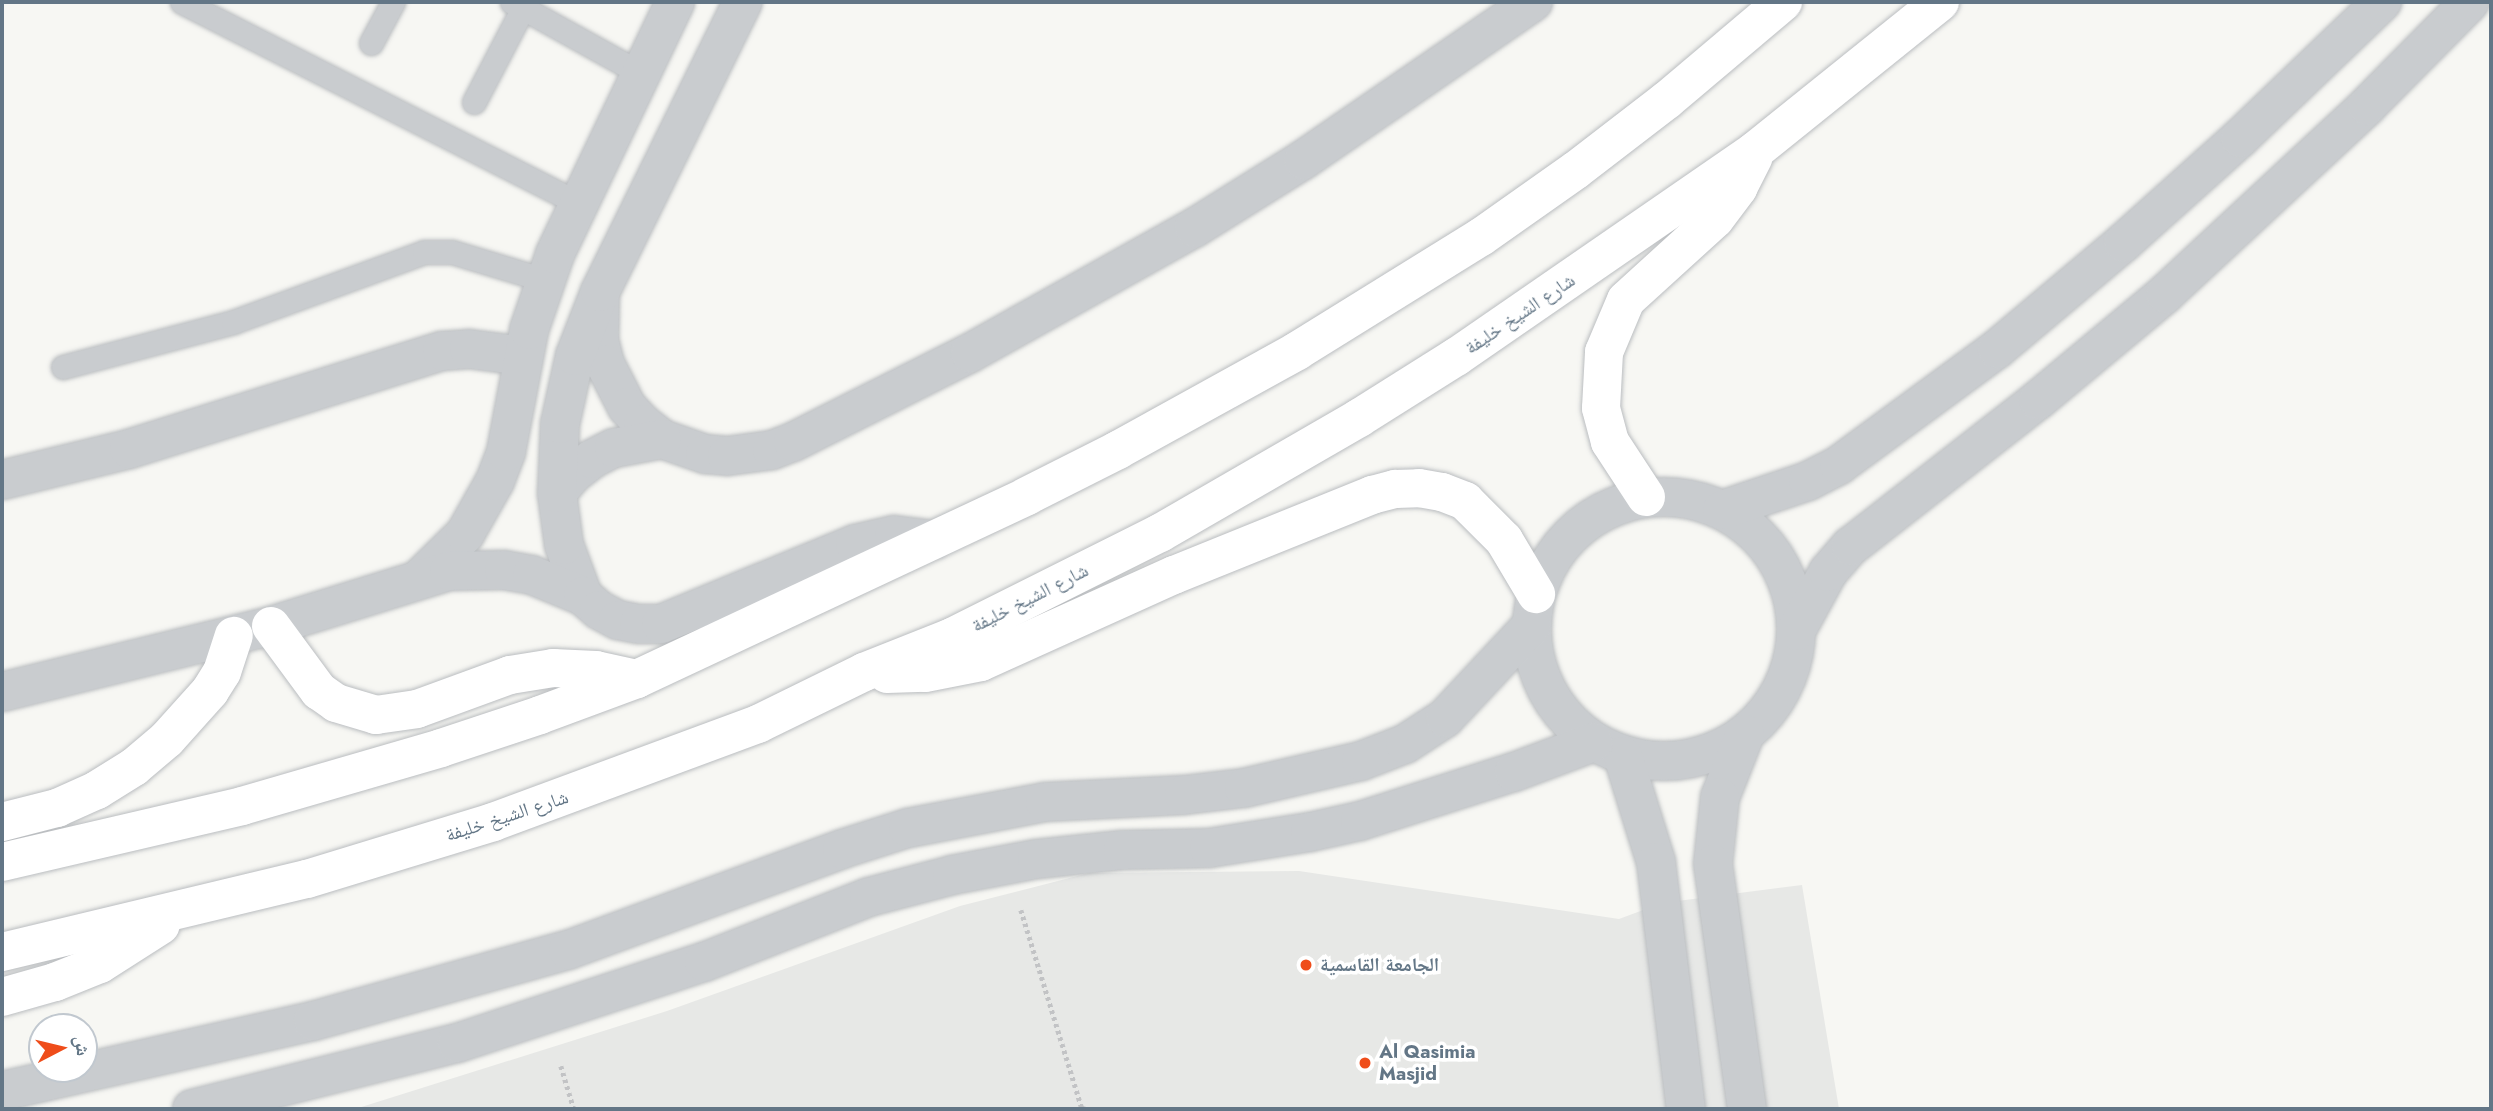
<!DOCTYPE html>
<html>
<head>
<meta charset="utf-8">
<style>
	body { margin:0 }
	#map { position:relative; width:2493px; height:1111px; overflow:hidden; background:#f7f7f3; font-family:Jost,"Noto Naskh Arabic",sans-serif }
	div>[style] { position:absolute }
	.built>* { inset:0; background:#e7e8e6 }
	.path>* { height:4.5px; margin-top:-2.25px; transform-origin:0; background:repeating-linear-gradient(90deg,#c2c3c5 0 3.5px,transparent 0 7px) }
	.roads { filter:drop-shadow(0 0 2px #babdc0) drop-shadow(0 0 2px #babdc0) }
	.service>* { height:23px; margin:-11.5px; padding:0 11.5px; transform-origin:11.5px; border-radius:11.5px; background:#c9cccf }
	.minor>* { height:38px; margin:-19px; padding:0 19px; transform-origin:19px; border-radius:19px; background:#c9cccf }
	.minor>.ring { margin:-19px; padding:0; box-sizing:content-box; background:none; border:38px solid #c9cccf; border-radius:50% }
	.tertiary>* { height:38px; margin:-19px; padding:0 19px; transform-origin:19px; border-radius:19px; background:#c9cccf }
	.trunk>* { height:38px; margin:-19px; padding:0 19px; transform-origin:19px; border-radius:19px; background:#fff }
	.dots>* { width:19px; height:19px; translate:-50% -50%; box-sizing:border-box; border:4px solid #fff; border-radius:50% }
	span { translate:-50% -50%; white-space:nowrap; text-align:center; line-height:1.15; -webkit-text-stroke:7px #fff; paint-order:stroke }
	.street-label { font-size:19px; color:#637686 }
	.poi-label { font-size:19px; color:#637686; font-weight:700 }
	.left { translate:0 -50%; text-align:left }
	.frame { position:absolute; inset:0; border:4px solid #637686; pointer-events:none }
	.north { position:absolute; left:28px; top:1013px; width:70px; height:70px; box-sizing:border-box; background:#fff; border:2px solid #c1c8cf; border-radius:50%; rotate:83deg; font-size:19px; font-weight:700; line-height:28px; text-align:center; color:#637686 }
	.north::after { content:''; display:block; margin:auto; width:24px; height:32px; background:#ef4d1a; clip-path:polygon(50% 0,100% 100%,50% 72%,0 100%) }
</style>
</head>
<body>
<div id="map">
	<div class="built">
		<div style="clip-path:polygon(1299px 871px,1619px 919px,1662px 903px,1802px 885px,1839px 1109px,355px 1109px,667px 1011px,960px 906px,1089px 873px)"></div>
	</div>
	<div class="path">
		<div style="left:1021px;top:910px;width:207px;rotate:72.9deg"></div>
		<div style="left:1082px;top:1108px;width:4px;rotate:14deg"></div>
		<div style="left:561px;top:1066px;width:45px;rotate:73.2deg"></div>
	</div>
	<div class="roads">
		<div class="service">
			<div style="left:182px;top:2px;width:443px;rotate:26.9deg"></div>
			<div style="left:512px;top:2px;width:146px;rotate:29deg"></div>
			<div style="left:371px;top:43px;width:47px;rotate:-61.8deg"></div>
			<div style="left:474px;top:102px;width:113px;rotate:-62.5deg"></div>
			<div style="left:63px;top:367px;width:176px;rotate:-14.8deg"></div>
			<div style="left:233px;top:322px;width:203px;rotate:-20.1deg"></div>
			<div style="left:424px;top:252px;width:28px"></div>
			<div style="left:452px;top:252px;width:97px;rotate:16.8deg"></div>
		</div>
		<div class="minor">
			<div style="left:600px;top:292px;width:48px;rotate:91.2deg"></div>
			<div style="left:599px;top:340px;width:25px;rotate:76deg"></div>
			<div style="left:605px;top:364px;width:48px;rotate:62.9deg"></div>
			<div style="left:627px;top:407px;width:23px;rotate:47deg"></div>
			<div style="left:643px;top:424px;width:24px;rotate:38deg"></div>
			<div style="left:662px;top:439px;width:46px;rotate:19.2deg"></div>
			<div style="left:705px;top:454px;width:22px;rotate:5deg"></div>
			<div style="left:727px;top:456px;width:45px;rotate:-7.6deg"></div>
			<div style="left:772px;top:450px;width:22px;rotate:-21deg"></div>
			<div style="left:793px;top:442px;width:198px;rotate:-26.7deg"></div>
			<div style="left:970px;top:353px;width:257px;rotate:-29.2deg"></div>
			<div style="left:1194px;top:228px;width:128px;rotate:-32deg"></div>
			<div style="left:1303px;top:160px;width:279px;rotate:-34.5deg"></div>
			<div style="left:2px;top:480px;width:131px;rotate:-13.7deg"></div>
			<div style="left:129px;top:449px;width:328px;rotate:-17.4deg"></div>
			<div style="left:442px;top:351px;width:27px;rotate:-4deg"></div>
			<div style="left:469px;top:349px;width:54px;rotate:7.4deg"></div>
			<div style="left:557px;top:493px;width:25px;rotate:-50deg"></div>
			<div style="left:573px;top:474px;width:24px;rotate:-38deg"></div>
			<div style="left:592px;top:459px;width:25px;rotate:-27deg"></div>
			<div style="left:614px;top:448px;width:49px;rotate:-10.6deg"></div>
			<div class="ring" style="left:1532px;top:497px;width:226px;height:226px"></div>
			<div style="left:1722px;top:510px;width:91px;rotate:-18.6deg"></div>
			<div style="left:1808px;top:481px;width:35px;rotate:-27deg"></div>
			<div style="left:1839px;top:465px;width:196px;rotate:-36.3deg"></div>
			<div style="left:1997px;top:349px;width:165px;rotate:-40.1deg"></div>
			<div style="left:2123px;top:243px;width:157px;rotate:-41.9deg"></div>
			<div style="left:2240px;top:138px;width:197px;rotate:-43.8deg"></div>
			<div style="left:1796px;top:631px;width:67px;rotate:-61.5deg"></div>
			<div style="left:1828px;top:572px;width:35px;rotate:-49deg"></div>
			<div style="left:1851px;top:546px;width:237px;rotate:-38deg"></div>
			<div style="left:2038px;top:400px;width:165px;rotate:-39.8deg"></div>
			<div style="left:2165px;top:294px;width:276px;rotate:-42.9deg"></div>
			<div style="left:2367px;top:106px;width:146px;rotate:-45.3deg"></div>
			<div style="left:1745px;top:734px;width:68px;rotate:111.6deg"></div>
			<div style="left:1720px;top:797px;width:67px;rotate:96deg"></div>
			<div style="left:1713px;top:864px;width:247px;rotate:82.1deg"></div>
			<div style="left:1623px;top:756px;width:111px;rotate:72.7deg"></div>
			<div style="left:1656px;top:862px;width:249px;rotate:83.1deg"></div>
			<div style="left:2px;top:1091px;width:319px;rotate:-12.7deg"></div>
			<div style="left:313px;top:1021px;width:265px;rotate:-15.6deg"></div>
			<div style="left:568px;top:950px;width:292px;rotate:-20.2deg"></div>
			<div style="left:842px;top:849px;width:69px;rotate:-17.7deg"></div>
			<div style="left:908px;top:828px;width:139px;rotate:-10.7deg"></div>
			<div style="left:1045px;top:802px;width:139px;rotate:-2.9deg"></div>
			<div style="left:1184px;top:795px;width:60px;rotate:-6.7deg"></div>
			<div style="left:1244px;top:788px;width:120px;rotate:-13deg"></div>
			<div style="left:1361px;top:761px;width:47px;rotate:-21.1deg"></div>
			<div style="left:1405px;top:744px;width:48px;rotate:-33deg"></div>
			<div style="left:1445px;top:718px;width:127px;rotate:-46.9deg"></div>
			<div style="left:192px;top:1109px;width:273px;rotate:-14deg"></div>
			<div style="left:457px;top:1043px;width:260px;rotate:-18.2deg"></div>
			<div style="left:704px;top:962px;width:177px;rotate:-21.5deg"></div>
			<div style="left:869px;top:897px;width:86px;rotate:-14.8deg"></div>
			<div style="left:952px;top:875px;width:86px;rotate:-10.7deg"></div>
			<div style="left:1037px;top:859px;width:86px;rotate:-6deg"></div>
			<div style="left:1123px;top:850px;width:86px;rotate:-1.3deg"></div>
			<div style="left:1209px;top:848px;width:102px;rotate:-9deg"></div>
			<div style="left:1310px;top:832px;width:51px;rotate:-12.4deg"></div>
			<div style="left:1360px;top:821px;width:162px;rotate:-17.7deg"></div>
			<div style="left:1514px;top:772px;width:85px;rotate:-20.6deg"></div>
		</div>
		<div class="tertiary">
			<div style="left:421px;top:577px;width:62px;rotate:-44.3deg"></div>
			<div style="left:465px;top:534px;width:61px;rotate:-60.5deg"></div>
			<div style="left:495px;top:481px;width:31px;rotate:-69deg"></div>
			<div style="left:506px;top:452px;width:124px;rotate:-79.3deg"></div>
			<div style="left:529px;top:330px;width:80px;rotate:-71.1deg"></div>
			<div style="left:555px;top:254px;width:279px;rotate:-64.5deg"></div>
			<div style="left:583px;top:596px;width:54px;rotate:-110.4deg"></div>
			<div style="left:564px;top:545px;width:52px;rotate:-97.7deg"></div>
			<div style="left:557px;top:493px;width:69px;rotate:-87.5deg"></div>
			<div style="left:560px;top:424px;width:70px;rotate:-77.6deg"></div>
			<div style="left:575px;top:356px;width:69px;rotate:-68.7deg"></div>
			<div style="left:600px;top:292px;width:323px;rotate:-63.8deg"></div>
			<div style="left:2px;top:692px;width:277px;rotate:-13.8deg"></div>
			<div style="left:271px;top:626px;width:186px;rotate:-17.2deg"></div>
			<div style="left:449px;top:571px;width:55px;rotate:-1deg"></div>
			<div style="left:504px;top:570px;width:28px;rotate:10deg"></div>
			<div style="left:532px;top:575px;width:55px;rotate:22.4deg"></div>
			<div style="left:583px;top:596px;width:21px;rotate:41deg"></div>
			<div style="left:599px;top:610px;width:21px;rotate:28deg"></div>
			<div style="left:618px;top:620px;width:21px;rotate:11deg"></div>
			<div style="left:639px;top:624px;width:22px"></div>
			<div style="left:661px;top:624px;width:210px;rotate:-22.4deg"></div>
			<div style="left:855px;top:544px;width:40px;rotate:-13deg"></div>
			<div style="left:894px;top:535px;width:41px;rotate:7deg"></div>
		</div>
		<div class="trunk">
			<div style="left:1646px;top:497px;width:66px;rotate:-123.2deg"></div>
			<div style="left:1610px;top:442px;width:35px;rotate:-105deg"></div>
			<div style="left:1601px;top:408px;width:56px;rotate:-86.9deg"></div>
			<div style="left:1604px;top:352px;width:56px;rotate:-67.1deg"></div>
			<div style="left:1626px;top:300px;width:120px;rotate:-42.3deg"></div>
			<div style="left:1715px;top:219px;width:39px;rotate:-53deg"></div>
			<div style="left:1738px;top:188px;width:34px;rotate:-63deg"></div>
			<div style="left:271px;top:626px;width:81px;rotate:53.6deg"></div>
			<div style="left:319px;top:691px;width:21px;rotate:35deg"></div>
			<div style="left:336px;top:703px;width:42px;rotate:16.7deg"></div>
			<div style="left:376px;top:715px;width:41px;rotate:-8.3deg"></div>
			<div style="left:417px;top:709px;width:99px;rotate:-20.1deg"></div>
			<div style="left:510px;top:675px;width:44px;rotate:-9.2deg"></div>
			<div style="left:553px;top:668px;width:43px;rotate:2.7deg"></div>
			<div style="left:596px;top:670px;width:42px;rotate:12.4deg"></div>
			<div style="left:887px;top:674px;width:38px;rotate:-2deg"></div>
			<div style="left:925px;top:673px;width:57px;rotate:-11.1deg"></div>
			<div style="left:981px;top:662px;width:212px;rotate:-24.3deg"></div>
			<div style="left:1174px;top:575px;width:214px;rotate:-22deg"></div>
			<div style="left:1372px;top:495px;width:24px;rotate:-15deg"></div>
			<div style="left:1395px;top:489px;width:24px;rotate:-2deg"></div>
			<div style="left:1419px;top:488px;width:23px;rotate:10deg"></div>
			<div style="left:1442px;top:492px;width:25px;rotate:21deg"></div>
			<div style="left:1465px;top:501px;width:55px;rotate:45deg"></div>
			<div style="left:1504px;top:540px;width:63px;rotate:59.3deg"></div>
			<div style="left:2px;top:822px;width:57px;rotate:-14.3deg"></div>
			<div style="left:57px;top:808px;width:44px;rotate:-24.2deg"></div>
			<div style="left:97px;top:790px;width:44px;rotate:-31.9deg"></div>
			<div style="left:134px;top:767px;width:43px;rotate:-40.3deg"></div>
			<div style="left:167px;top:739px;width:64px;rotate:-48.1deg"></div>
			<div style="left:210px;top:691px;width:22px;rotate:-58deg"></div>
			<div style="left:222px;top:672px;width:38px;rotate:-72deg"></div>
			<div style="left:2px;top:862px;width:246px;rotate:-13.1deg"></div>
			<div style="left:242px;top:806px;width:207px;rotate:-16.2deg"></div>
			<div style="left:441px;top:748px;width:104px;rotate:-18.4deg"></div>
			<div style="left:540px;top:715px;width:103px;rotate:-20.4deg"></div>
			<div style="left:637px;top:679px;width:431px;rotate:-25.1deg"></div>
			<div style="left:1027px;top:496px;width:102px;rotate:-26.8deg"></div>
			<div style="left:1118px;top:450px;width:205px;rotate:-28.9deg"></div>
			<div style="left:1297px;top:351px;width:216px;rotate:-31.8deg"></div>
			<div style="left:1481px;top:237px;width:116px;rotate:-35.2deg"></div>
			<div style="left:1576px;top:170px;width:115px;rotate:-37.6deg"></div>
			<div style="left:1667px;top:100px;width:152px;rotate:-40.2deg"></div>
			<div style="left:2px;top:952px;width:314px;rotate:-13.5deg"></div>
			<div style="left:307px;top:879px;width:195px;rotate:-17deg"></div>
			<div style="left:493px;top:822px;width:283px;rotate:-20.3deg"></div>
			<div style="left:758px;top:724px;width:118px;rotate:-26.1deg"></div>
			<div style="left:864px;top:672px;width:95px;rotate:-21.7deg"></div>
			<div style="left:952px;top:637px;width:233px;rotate:-26.6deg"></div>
			<div style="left:1160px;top:533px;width:230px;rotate:-30deg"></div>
			<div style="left:1359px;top:418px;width:115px;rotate:-32.2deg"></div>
			<div style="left:1456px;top:357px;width:364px;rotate:-34.6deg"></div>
			<div style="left:1756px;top:150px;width:236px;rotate:-38.8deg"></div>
			<div style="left:2px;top:997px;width:55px;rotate:-15.8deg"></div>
			<div style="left:55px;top:982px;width:48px;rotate:-21.8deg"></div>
			<div style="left:100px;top:964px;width:72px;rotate:-32.6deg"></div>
		</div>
	</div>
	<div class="dots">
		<div style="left:1306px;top:965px;background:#ef4d1a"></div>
		<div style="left:1365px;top:1063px;background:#ef4d1a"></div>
	</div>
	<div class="street-label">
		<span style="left:1520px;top:314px;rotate:-34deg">شارع الشيخ خليفة</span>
		<span style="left:1030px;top:598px;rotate:-27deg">شارع الشيخ خليفة</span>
		<span style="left:507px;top:816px;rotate:-18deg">شارع الشيخ خليفة</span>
	</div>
	<div class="poi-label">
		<span class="left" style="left:1320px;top:965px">الجامعة القاسمية</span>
		<span class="left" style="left:1379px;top:1063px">Al Qasimia<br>Masjid</span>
	</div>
	<div class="frame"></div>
	<div class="north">ش</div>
</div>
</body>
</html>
